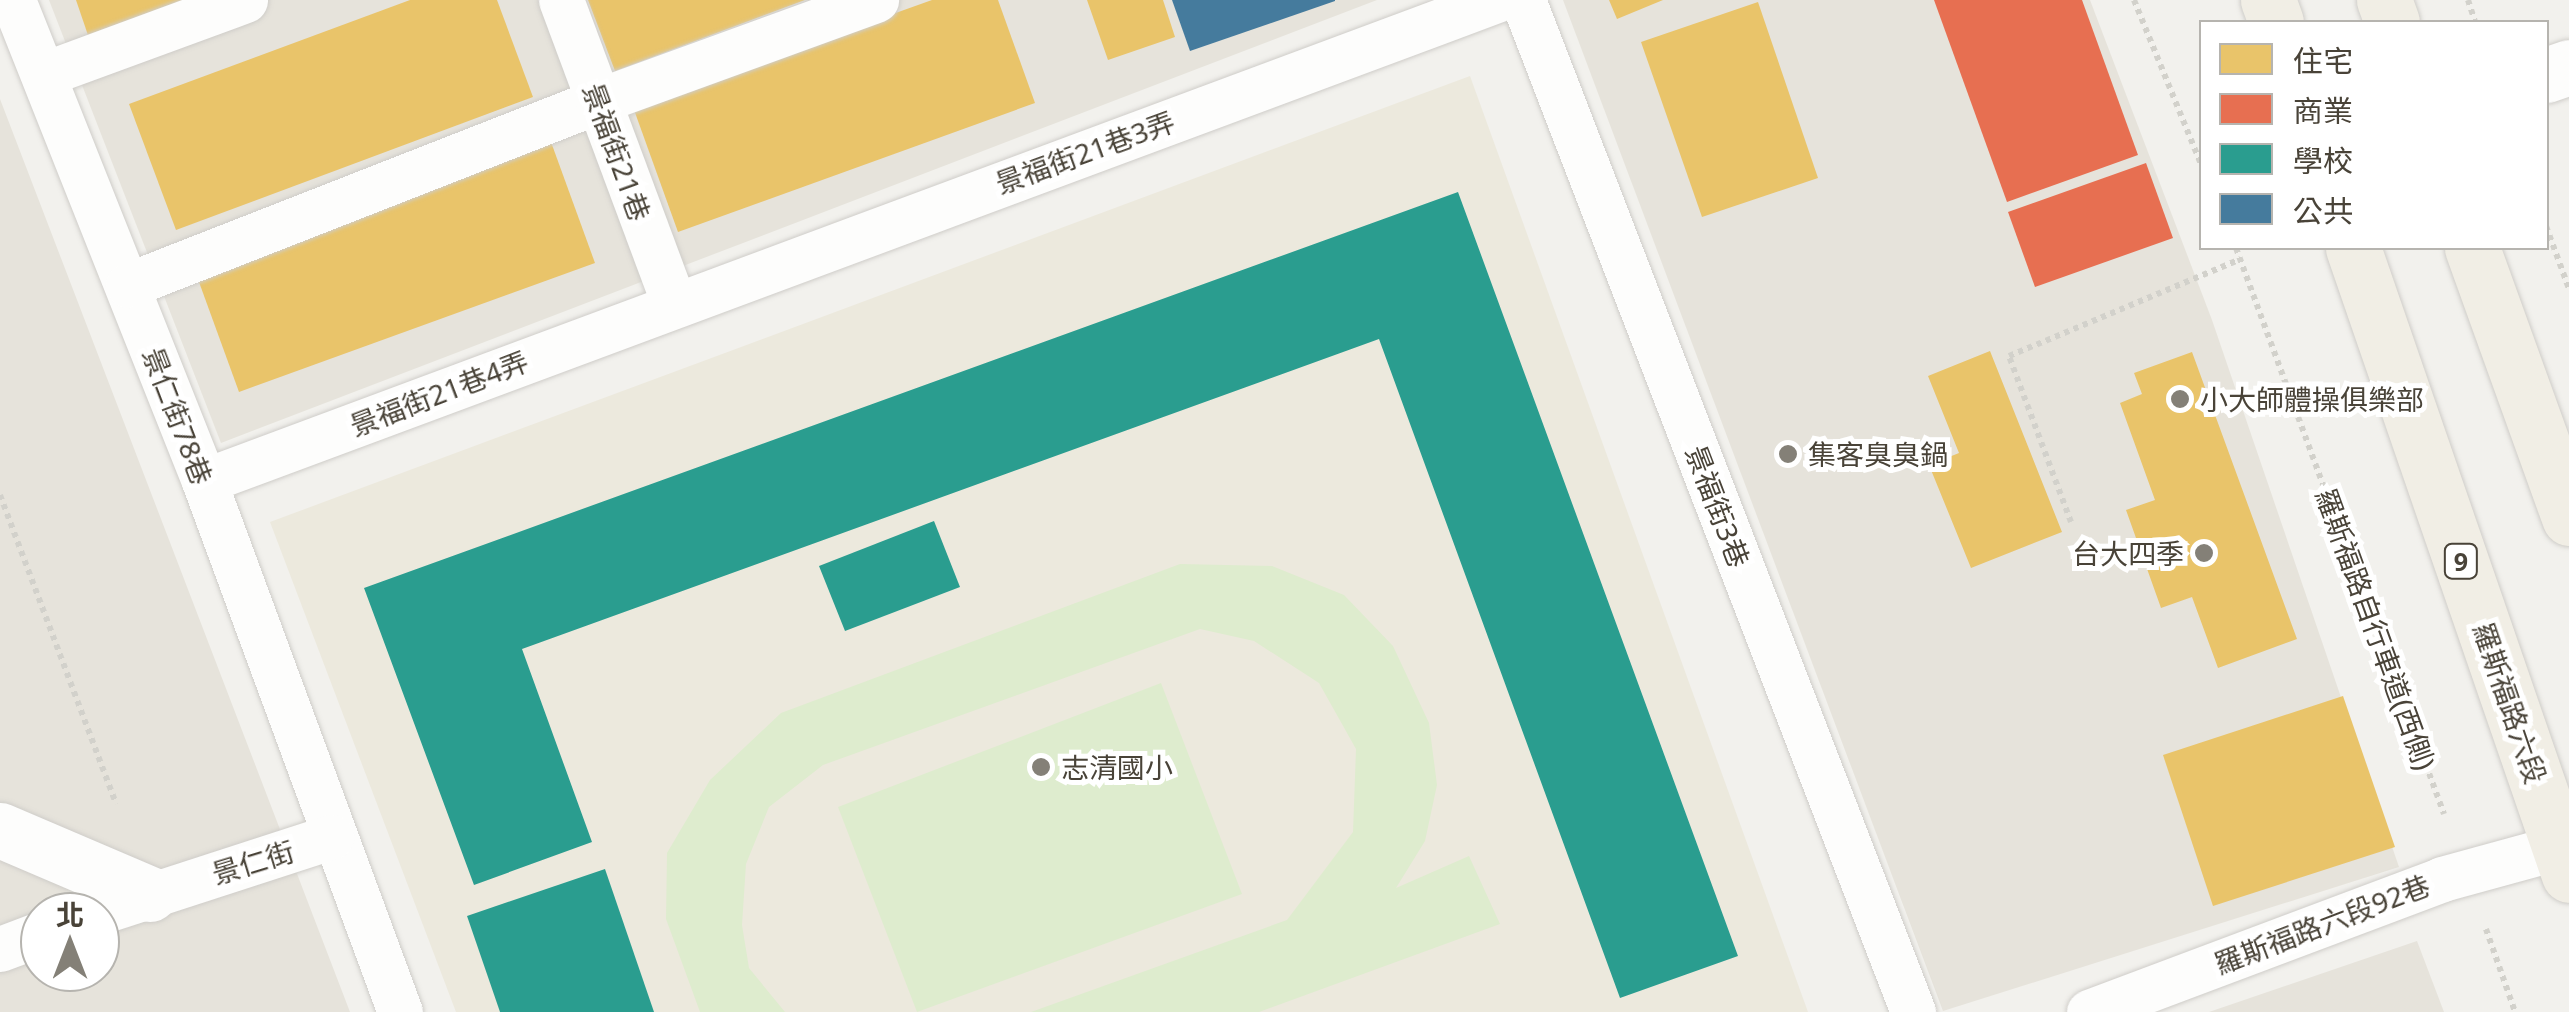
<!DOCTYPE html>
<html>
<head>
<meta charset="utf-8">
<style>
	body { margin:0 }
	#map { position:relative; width:2569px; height:1012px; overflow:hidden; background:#f2f1ed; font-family:"Noto Sans","Noto Sans TC",sans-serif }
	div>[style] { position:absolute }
	.residential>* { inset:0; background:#e6e3db }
	.education>* { inset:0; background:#ece9dd }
	.green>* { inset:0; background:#deecce }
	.homes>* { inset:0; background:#e9c46a }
	.shops>* { inset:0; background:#e76f51 }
	.schools>* { inset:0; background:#2a9d8f }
	.public>* { inset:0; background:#457b9d }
	.path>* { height:6px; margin-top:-3px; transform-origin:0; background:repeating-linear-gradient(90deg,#d2d1cb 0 5px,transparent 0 10px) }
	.roads { filter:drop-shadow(0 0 2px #cfcdc9) drop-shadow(0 0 2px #cfcdc9) }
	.lane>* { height:45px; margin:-22.5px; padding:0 22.5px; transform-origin:22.5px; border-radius:22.5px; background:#fdfdfc }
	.street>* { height:55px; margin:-27.5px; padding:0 27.5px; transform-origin:27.5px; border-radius:27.5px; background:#fdfdfc }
	.primary>* { height:55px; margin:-27.5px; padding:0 27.5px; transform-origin:27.5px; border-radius:27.5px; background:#f1eee5 }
	.dots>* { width:28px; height:28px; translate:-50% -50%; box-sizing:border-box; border:5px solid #fff; border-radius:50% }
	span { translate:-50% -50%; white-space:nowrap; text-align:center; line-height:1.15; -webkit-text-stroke:10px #fff; paint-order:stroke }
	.shield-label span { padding:2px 8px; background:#fff; border:2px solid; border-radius:8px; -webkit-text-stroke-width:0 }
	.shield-label { font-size:25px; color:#494338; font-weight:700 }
	.street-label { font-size:28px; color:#494338 }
	.poi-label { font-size:28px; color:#494338 }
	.left { translate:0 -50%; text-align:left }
	.right { translate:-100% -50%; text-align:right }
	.legend { position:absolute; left:2199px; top:20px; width:350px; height:230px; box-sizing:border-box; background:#fff; border:2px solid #b6b4af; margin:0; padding:12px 18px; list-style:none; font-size:30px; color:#494338 }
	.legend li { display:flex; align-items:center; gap:20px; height:50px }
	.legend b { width:50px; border:2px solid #b6b4af }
	.north { position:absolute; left:20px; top:892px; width:100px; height:100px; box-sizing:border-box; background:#fff; border:2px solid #b6b4af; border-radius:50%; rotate:0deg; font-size:28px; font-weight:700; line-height:40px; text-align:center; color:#494338 }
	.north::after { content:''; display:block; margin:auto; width:35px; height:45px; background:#848077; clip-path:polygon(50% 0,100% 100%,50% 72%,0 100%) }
</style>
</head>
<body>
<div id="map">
	<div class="residential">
		<div style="clip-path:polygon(49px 0,1377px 0,221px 443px)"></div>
		<div style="clip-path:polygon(1563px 0,2090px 0,2212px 320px,2399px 867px,1943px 1011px)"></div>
		<div style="clip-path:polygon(evenodd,0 99px,350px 1012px,0 1012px,0 99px,40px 912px,100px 912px,100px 972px,40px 972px,40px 912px)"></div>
		<div style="clip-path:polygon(2417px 941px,2444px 1012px,2209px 1012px)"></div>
	</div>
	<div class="education">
		<div style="clip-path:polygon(1470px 76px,1808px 1012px,456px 1012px,270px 522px)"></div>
	</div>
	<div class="green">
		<div style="clip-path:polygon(1180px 564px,1272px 566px,1344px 595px,1393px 646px,1429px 723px,1437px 785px,1425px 841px,1396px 888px,1469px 856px,1500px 924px,1259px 1012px,1031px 1012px,1287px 920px,1353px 832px,1356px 749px,1319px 683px,1254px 641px,1200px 629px,823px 765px,769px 807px,746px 864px,742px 925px,749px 968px,785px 1012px,700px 1012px,666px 919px,667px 853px,710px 780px,781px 713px)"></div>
		<div style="clip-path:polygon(1161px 683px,1242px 894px,917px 1012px,838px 807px)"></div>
	</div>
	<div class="homes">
		<div style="clip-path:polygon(76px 0,211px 0,90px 41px)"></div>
		<div style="clip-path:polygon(410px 0,497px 0,533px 97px,176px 230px,129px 104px)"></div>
		<div style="clip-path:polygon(588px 0,805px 0,615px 71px)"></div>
		<div style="clip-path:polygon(932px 0,998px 0,1035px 103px,678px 232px,633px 107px)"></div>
		<div style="clip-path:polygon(1087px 0,1163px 0,1175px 37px,1108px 60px)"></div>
		<div style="clip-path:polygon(1609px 0,1663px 0,1617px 19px)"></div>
		<div style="clip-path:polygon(1758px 2px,1818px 178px,1702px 217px,1641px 42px)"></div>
		<div style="clip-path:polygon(551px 142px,595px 263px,239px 392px,195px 271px)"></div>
		<div style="clip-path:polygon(1990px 351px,2062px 532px,1971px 568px,1929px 465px,1959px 453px,1928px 376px)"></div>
		<div style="clip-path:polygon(2192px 352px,2297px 639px,2218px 668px,2192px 597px,2161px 608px,2126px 510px,2155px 500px,2120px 403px,2142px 394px,2134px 373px)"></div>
		<div style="clip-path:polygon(2343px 696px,2395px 847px,2213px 906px,2163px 755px)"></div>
	</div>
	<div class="shops">
		<div style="clip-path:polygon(1934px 0,2082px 0,2138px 155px,2007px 202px)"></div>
		<div style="clip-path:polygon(2146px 163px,2173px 238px,2035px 287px,2008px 212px)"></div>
	</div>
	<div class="schools">
		<div style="clip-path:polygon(1458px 192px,1738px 956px,1620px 998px,1379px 339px,522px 649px,592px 842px,474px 885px,364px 588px)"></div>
		<div style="clip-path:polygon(934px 521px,960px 587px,845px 631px,819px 566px)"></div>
		<div style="clip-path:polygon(605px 869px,654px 1012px,500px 1012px,467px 916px)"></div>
	</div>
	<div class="public">
		<div style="clip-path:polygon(1172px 0,1335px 0,1335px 1px,1190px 51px)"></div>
	</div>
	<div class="path">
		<div style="left:2134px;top:0;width:180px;rotate:67.8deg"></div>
		<div style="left:2468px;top:0;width:23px;rotate:72deg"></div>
		<div style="left:2546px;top:226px;width:67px;rotate:69.9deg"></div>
		<div style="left:2236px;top:248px;width:603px;rotate:69.82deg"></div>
		<div style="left:0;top:495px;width:330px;rotate:69.4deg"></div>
		<div style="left:2071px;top:522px;width:177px;rotate:-110.5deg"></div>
		<div style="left:2009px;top:356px;width:251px;rotate:-22.7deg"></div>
		<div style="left:2486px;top:929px;width:88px;rotate:70.7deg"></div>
	</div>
	<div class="roads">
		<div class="lane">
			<div style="left:13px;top:0;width:518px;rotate:68.34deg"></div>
			<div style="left:204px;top:481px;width:566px;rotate:69.74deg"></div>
			<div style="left:561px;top:0;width:324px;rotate:69.6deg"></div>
			<div style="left:1523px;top:0;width:1085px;rotate:68.92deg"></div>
			<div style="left:47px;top:73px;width:211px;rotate:-20.2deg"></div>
			<div style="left:128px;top:285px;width:505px;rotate:-21.38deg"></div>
			<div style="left:598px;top:101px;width:296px;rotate:-20deg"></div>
			<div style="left:204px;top:481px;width:1380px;rotate:-20.41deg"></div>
			<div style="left:100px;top:912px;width:243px;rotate:-18deg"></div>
			<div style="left:0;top:949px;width:43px;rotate:-20.6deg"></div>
			<div style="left:2089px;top:1012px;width:377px;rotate:-20.6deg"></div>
			<div style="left:2442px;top:879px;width:121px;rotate:-15.3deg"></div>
		</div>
		<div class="street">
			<div style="left:2546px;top:75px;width:24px;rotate:-19deg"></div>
			<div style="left:0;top:830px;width:163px;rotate:23.1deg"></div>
		</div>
		<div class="primary">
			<div style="left:2268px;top:0;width:23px;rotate:70deg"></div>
			<div style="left:2384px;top:0;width:23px;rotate:70deg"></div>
			<div style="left:2353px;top:248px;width:663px;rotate:70.99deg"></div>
			<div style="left:2472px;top:248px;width:287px;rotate:70.2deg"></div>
		</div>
	</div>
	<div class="dots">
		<div style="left:2180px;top:399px;background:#848077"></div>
		<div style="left:1788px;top:454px;background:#848077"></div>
		<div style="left:2204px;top:553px;background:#848077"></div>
		<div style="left:1041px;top:767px;background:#848077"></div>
	</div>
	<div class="shield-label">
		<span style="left:2461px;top:561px">9</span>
	</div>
	<div class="street-label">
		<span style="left:617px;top:152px;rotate:70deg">景福街21巷</span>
		<span style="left:1085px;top:152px;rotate:-20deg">景福街21巷3弄</span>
		<span style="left:439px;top:393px;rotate:-21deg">景福街21巷4弄</span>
		<span style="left:178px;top:416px;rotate:69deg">景仁街78巷</span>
		<span style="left:1718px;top:506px;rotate:69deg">景福街3巷</span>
		<span style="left:2376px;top:629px;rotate:70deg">羅斯福路自行車道(西側)</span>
		<span style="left:2510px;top:703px;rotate:71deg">羅斯福路六段</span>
		<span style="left:253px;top:862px;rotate:-17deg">景仁街</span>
		<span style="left:2322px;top:924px;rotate:-21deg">羅斯福路六段92巷</span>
	</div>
	<div class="poi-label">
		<span class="left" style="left:2200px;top:399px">小大師體操俱樂部</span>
		<span class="left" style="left:1808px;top:454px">集客臭臭鍋</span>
		<span class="right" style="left:2184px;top:553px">台大四季</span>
		<span class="left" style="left:1061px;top:767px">志清國小</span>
	</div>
	<ul class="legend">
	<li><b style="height:28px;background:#e9c46a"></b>住宅</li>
	<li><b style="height:28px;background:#e76f51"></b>商業</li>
	<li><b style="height:28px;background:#2a9d8f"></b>學校</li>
	<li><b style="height:28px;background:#457b9d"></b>公共</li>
	</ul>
	<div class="north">北</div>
</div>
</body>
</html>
